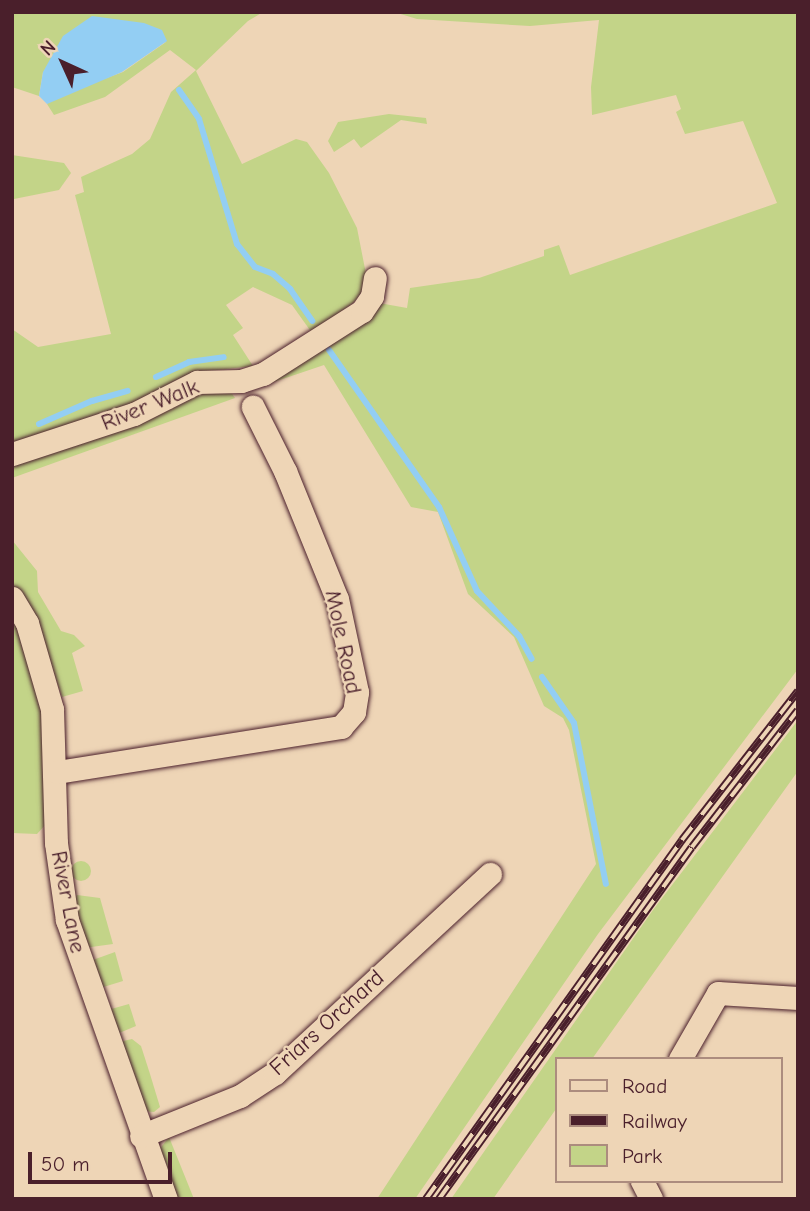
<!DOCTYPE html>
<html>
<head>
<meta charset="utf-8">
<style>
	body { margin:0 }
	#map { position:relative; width:810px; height:1211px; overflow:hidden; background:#eed5b6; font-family:"Comic Neue",sans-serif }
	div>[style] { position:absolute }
	.green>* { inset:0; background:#c3d488 }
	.round { border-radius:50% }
	.water>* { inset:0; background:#93cef3 }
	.stream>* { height:6px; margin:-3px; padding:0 3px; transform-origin:3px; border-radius:3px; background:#93cef3 }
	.roads { filter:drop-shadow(0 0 2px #4a1f2b) drop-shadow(0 0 2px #4a1f2b) }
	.minor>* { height:23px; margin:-11.5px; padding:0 11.5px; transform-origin:11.5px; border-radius:11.5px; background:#eed5b6 }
	.rail>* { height:8px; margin-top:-4px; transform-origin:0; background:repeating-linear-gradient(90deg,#eed5b6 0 16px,#4a1f2b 0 32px); box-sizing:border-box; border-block:2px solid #4a1f2b }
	span { translate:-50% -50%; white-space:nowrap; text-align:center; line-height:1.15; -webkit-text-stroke:5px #eed5b6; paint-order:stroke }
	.street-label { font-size:23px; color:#4a1f2b }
	.frame { position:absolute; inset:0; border:14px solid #4a1f2b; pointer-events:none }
	.legend { position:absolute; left:555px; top:1057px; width:228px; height:126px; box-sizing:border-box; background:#eed5b6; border:2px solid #ac8c7e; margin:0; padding:9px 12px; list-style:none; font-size:21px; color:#4a1f2b }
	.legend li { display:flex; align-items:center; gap:14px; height:35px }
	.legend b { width:35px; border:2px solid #ac8c7e }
	.north { position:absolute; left:28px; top:28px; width:70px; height:70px; -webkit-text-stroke:5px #eed5b6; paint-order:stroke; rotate:315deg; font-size:19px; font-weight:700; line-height:28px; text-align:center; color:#4a1f2b }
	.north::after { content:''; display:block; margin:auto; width:24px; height:32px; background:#4a1f2b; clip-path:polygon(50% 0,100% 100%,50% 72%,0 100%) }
	.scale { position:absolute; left:28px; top:1152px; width:144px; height:32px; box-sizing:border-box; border:4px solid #4a1f2b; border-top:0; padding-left:9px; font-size:21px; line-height:24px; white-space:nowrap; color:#4a1f2b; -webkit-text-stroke:5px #eed5b6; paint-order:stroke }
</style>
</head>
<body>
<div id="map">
	<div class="green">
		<div style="clip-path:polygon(12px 12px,263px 12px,248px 21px,196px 71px,242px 164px,296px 139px,307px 142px,329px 173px,357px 228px,366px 274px,365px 288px,354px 302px,312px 333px,292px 305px,253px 287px,226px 305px,243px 328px,233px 335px,253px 366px,191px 373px,128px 407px,102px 412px,78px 424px,12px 444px,12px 329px,38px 347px,111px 334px,75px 195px,84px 192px,81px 177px,132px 154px,150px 139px,171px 92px,196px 70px,170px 50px,105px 97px,54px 115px,47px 104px,52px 98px,123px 72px,166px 42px,43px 72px,39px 96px,12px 87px)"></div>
		<div style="clip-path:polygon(394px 12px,798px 12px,798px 669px,598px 934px,415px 1199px,377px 1199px,596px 864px,569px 730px,563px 718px,544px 706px,514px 637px,468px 594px,438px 512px,411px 507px,324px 365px,265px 385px,283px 368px,289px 371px,306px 361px,308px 352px,379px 303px,407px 308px,410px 288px,479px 278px,544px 256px,544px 250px,559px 245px,570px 275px,777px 203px,743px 121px,685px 134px,676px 112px,681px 109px,676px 95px,592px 115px,591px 87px,599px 20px,530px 26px,417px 19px)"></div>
		<div style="clip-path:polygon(389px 114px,426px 118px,427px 124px,401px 120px,361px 148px,354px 139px,334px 152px,328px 141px,338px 122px)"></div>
		<div style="clip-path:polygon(12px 155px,64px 163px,71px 173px,59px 190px,14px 199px)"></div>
		<div style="clip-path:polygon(230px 391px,235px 398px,12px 478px,12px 460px,189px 393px)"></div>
		<div style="clip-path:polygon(12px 540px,37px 571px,38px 592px,61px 631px,74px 635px,85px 646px,72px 653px,83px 691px,62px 697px,49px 659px,12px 588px)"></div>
		<div style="clip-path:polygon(12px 612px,41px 695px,47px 823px,37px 834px,12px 833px)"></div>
		<div style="clip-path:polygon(798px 720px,798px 771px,592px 1059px,556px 1059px,556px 1109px,493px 1199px,451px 1199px,653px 910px)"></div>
		<div class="round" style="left:71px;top:861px;width:20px;height:20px"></div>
		<div style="clip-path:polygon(77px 895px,100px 898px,113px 944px,84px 948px,70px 903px)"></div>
		<div style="clip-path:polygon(115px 952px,123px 981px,97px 989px,90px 961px)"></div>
		<div style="clip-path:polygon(129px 1004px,136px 1026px,112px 1036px,104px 1011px)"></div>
		<div style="clip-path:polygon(132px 1039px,141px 1046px,150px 1074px,160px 1107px,154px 1112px,143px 1111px,119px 1042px)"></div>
		<div style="clip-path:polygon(169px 1137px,194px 1199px,175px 1199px,159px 1150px)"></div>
	</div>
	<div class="water">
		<div style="clip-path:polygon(92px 16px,144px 23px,162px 30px,167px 41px,122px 72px,47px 104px,39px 96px,43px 72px,63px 36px)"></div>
	</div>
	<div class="stream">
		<div style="left:179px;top:90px;width:35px;rotate:55deg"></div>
		<div style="left:199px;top:119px;width:131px;rotate:73.1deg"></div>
		<div style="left:237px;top:244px;width:29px;rotate:52deg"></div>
		<div style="left:255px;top:267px;width:19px;rotate:21deg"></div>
		<div style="left:273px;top:274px;width:23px;rotate:41deg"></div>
		<div style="left:290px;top:289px;width:39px;rotate:55deg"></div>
		<div style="left:329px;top:350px;width:192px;rotate:55deg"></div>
		<div style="left:439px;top:507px;width:92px;rotate:65.7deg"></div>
		<div style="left:477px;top:591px;width:62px;rotate:47deg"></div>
		<div style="left:519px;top:636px;width:26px;rotate:61deg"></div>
		<div style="left:156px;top:377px;width:36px;rotate:-24deg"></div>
		<div style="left:189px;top:362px;width:35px;rotate:-8deg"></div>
		<div style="left:39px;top:424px;width:58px;rotate:-23.5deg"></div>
		<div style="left:92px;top:401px;width:37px;rotate:-16deg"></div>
		<div style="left:542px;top:677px;width:56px;rotate:55.2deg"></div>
		<div style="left:574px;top:723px;width:164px;rotate:78.8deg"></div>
	</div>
	<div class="roads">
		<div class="minor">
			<div style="left:12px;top:454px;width:128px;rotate:-18.2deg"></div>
			<div style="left:134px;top:414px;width:71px;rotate:-26.9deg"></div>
			<div style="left:197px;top:382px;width:44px;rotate:-1.3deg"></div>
			<div style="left:241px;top:381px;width:23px;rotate:-18deg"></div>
			<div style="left:263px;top:374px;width:117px;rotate:-32.5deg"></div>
			<div style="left:362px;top:311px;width:18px;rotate:-56deg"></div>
			<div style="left:372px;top:296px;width:18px;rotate:-81deg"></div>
			<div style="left:12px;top:598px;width:29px;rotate:59deg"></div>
			<div style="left:27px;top:623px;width:90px;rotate:73.8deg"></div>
			<div style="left:52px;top:709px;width:134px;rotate:88.3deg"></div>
			<div style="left:56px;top:843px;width:78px;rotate:81.9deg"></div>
			<div style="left:67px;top:920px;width:296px;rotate:70.5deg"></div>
			<div style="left:57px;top:772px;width:288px;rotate:-9deg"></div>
			<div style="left:341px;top:727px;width:20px;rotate:-49deg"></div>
			<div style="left:354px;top:712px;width:20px;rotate:-81deg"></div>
			<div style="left:357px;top:692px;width:95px;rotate:-102.1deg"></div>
			<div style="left:337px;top:599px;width:138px;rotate:-112.1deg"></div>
			<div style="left:285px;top:471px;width:72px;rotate:-116.6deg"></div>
			<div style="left:680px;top:1059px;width:76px;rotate:-60.1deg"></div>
			<div style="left:718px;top:993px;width:80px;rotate:3.6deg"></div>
			<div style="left:141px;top:1136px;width:107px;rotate:-22deg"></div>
			<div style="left:240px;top:1096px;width:42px;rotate:-33.3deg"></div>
			<div style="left:275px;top:1073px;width:293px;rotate:-42.8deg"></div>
			<div style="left:642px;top:1181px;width:20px;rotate:63deg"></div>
		</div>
	</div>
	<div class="rail">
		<div style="left:426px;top:1199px;width:441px;rotate:-54.5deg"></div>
		<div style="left:682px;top:840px;width:189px;rotate:-52.1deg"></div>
		<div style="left:439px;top:1199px;width:433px;rotate:-54.3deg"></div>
		<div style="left:692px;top:847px;width:173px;rotate:-52.3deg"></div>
	</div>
	<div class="street-label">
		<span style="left:150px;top:405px;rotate:-22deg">River Walk</span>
		<span style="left:343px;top:642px;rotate:78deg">Mole Road</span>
		<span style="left:68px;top:902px;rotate:79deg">River Lane</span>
		<span style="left:327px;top:1023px;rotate:-42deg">Friars Orchard</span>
	</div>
	<div class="frame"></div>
	<ul class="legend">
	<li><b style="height:9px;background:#eed5b6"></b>Road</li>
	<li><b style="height:9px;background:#4a1f2b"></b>Railway</li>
	<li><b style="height:19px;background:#c3d488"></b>Park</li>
	</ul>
	<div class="north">N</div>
	<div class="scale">50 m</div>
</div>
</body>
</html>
